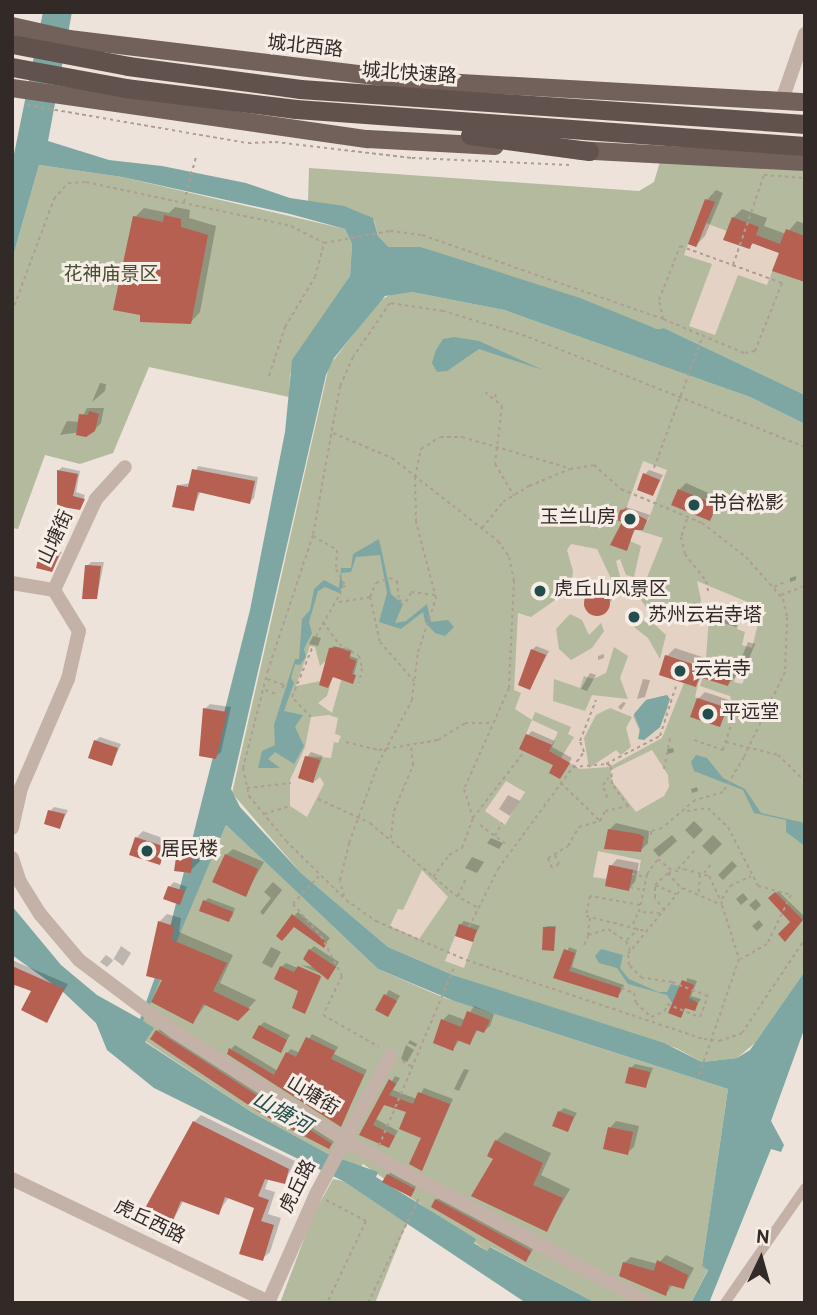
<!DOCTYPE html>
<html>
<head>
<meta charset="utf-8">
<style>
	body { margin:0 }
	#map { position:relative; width:817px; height:1315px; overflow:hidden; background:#ede3db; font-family:Overpass,"Noto Sans SC",sans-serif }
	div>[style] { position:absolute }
	.green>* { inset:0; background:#b3ba9d }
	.plaza>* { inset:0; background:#e4d2c4 }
	.water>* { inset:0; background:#7ea7a4 }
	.shadow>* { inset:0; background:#0003 }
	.building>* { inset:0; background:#b56051 }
	.round { border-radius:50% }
	.path>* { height:2px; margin-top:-1px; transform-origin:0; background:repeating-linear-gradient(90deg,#af9d93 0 3.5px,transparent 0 7px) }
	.minor>* { height:10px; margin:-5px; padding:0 5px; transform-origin:5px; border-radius:5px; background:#c4b2a8 }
	.tertiary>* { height:14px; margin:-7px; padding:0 7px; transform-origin:7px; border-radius:7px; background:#c4b2a8 }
	.primary>* { height:18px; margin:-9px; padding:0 9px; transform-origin:9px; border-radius:9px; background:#72605a }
	.trunk>* { height:19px; margin:-9.5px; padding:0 9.5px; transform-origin:9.5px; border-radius:9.5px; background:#62524d }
	.dots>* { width:19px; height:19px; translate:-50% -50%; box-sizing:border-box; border:4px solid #f6ede6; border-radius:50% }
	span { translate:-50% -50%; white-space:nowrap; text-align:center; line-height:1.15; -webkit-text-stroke:6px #f6ede6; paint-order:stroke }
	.street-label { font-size:19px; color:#322a27 }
	.park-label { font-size:19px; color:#444d2f }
	.poi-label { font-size:19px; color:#322a27 }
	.left { translate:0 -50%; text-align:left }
	.right { translate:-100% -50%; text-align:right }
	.water-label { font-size:21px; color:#234d4c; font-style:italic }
	.frame { position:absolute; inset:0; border:14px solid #322a27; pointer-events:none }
	.north { position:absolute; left:726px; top:1224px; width:70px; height:70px; -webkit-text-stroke:5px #f6ede6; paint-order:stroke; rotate:5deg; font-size:19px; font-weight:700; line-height:28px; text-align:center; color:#322a27 }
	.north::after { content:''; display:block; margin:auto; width:24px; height:32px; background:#322a27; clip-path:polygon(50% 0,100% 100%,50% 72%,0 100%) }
</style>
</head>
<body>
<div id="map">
	<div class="green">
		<div style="clip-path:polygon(661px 158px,805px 168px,805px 395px,664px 328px,657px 329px,421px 247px,389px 247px,378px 236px,374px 220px,308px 201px,309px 168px,639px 191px,654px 182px)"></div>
		<div style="clip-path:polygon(39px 165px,122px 177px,345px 229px,352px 244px,350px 276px,290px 374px,289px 397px,149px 367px,113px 453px,80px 464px,45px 455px,18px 529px,12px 528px,12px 260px)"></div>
		<div style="clip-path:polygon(412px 292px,504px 310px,750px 397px,805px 424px,805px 971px,755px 1043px,737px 1058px,702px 1062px,676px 1048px,453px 975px,388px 947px,301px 873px,232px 793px,329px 366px,379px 301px,393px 293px)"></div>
		<div style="clip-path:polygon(226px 825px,378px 969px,442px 997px,728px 1089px,702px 1266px,708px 1269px,691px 1303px,596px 1303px,491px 1247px,487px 1251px,363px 1164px,361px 1167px,330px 1155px,253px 1113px,145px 1041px,142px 1022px)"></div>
		<div style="clip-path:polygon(333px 1179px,343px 1181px,407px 1223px,375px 1303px,280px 1303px,313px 1215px)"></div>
	</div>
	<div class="plaza">
		<div style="clip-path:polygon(706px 223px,727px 231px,724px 240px,749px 249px,752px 243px,779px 253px,767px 285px,738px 275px,715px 335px,689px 326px,712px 264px,684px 255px,688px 244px,697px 247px)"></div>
		<div style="clip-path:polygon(643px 461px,667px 470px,648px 521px,626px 509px)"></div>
		<div style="clip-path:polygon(evenodd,621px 525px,663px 538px,639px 597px,652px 616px,683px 624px,696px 619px,701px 600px,697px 581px,762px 608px,752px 648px,742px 645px,745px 632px,737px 629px,741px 616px,715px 611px,709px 617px,706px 658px,747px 673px,742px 684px,734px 682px,737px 674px,707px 664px,700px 686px,730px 696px,734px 710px,695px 697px,702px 667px,665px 655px,659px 675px,684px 683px,662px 738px,609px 767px,580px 769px,561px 758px,574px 737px,568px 734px,571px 727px,535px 712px,532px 720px,558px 732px,552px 745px,526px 734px,532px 720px,515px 709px,521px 693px,514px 690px,518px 613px,531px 617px,571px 589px,573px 571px,567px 550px,571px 544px,597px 549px,615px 587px,622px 584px,616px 561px,620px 559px,626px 575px,634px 577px,641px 546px,630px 541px,621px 525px,594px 591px,608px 598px,609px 606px,601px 615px,589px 613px,584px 606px,585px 598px,594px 591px,621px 525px,570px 614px,582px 620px,589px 635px,601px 623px,604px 631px,592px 648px,571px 660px,559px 649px,556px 629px,570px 614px,621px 525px,632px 615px,653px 623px,666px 635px,660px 659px,648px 638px,625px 620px,624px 616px,632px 615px,621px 525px,614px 647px,628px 656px,620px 678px,628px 699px,592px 695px,585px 711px,553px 701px,554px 679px,580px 688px,584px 676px,593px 679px,606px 673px,614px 647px,621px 525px,667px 695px,668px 707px,660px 727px,644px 740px,633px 716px,646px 700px,667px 695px,621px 525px,610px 708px,632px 717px,626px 728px,631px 747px,621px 755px,616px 750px,589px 768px,584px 738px,596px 715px,610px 708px)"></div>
		<div style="clip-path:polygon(310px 646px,315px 647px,320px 666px,329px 658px,346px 663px,332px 713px,318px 703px,327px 696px,335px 668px,327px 665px,321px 681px,296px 686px)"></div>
		<div style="clip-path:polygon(329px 715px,338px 718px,335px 734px,341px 736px,338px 743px,334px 742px,331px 758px,305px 756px,298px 778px,313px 783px,320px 777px,324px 784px,307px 817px,290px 806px,290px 780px,305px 747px,311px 717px)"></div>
		<div style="clip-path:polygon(652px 750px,668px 775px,669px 787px,664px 796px,636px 812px,612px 781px,611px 770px)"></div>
		<div style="clip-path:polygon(506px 781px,525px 792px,505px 825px,485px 811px)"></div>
		<div style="clip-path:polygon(598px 851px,641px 860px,639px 871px,610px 865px,606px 879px,593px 877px)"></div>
		<div style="clip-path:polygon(422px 870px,448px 897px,419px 939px,390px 926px,398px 909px,403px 910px)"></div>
		<div style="clip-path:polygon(455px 936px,473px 942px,464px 968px,445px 961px)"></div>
	</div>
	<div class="water">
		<div style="clip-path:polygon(43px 12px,72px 12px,48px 141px,109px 160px,162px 166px,246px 183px,290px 198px,344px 206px,373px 218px,378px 236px,389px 247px,421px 247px,580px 298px,657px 329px,664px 328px,805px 395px,805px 424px,750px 397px,504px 310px,412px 292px,385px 296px,334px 358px,326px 375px,231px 789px,240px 807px,301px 873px,388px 947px,453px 975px,664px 1043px,702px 1062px,737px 1058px,750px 1050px,805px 971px,805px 1027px,771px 1121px,784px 1145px,781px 1152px,771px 1149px,709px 1303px,691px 1303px,708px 1270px,702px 1266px,728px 1089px,454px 1001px,378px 969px,226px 825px,143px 1021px,154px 1028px,145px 1042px,253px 1113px,330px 1155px,378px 1172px,376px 1177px,476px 1239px,474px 1243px,487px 1251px,490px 1247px,596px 1303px,526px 1303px,343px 1181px,154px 1088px,107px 1050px,96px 1023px,62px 991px,12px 955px,12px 906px,61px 965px,97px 995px,140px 1019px,163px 955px,250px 610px,285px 432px,292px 360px,350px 276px,352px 244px,345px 229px,290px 214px,122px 177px,39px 165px,12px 260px,12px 164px)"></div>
		<div style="clip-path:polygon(454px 337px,479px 341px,543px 370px,479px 349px,447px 371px,437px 372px,432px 363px,436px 350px,443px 339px)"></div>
		<div style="clip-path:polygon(379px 539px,391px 594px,403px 604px,395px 623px,406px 621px,427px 604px,431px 622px,448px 620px,454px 627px,445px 636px,435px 633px,425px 622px,423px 612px,401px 629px,379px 622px,387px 593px,380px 555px,356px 557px,351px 572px,341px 573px,343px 586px,339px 593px,325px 587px,318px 591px,309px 622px,312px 633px,304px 649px,306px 657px,300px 665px,295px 664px,291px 678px,294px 683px,284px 711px,303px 715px,295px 727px,304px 746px,294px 764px,275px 752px,268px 759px,280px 768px,258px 768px,262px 751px,275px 745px,274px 725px,295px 659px,299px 659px,302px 619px,310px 610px,314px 589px,324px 580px,339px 588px,341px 568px,351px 568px,353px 554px)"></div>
		<div style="clip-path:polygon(667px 695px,670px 699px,660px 727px,644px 740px,638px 739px,640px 729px,634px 714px,646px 700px)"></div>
		<div style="clip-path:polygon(696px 755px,707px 758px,723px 778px,745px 789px,761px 813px,805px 823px,805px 846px,786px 832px,786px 820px,754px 813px,743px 790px,694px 771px,691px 762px)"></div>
		<div style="clip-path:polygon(601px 949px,623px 955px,620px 968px,629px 979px,658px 992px,667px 992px,671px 984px,679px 986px,678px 991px,697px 1002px,684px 1007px,672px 1003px,667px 995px,628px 984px,617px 968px,599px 963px,595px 956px)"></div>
	</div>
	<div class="shadow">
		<div style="clip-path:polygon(716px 190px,723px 193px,705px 236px,696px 245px,707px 200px)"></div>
		<div style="clip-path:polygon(175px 207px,190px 210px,189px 218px,216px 226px,200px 312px,191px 322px,135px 217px,144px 208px,169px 213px)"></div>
		<div style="clip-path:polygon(742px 209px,767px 218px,764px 226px,786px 234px,797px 221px,805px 224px,805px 282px,774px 270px,781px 252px,755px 242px,749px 247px,733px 218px)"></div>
		<div style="clip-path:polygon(100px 383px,106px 384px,105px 391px,92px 402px)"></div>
		<div style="clip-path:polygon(87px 408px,104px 408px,101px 423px,94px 430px,60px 435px,67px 421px,80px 422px)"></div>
		<div style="clip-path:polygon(198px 466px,258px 477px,254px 498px,249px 503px,201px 491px,193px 509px,179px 485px,191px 483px)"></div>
		<div style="clip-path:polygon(62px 467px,80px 471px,76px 492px,85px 495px,80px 508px,58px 471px)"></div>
		<div style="clip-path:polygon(649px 470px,663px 475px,653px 494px,645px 474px)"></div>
		<div style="clip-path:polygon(686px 483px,722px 499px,710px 519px,679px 490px)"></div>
		<div style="clip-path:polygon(626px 507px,650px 515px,643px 528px,636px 528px,626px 549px,622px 511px)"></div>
		<div style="clip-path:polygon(45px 548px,62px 552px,51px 570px,41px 552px)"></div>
		<div style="clip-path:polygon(91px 562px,104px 562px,97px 597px,87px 566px)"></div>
		<div style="clip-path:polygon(796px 576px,796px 580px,790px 582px,790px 578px)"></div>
		<div style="clip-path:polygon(605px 582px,612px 583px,617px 595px,600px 613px,593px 613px,587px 599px)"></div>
		<div style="clip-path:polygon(692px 603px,696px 603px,695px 608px,691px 609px)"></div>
		<div style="clip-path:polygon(730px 608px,744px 612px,736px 627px,723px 623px)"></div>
		<div style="clip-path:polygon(313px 636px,321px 638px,318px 646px,309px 644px)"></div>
		<div style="clip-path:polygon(748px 642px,755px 644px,746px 666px,739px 664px)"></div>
		<div style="clip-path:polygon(333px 646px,352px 650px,350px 656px,358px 659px,352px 682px,333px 675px,328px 686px)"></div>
		<div style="clip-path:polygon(536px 646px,549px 651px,530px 688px,532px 650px)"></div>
		<div style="clip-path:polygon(675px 648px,738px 669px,736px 676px,728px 684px,703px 676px,695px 685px,667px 656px)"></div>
		<div style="clip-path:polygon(604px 654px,604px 658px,598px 660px,598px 656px)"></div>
		<div style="clip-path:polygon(590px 673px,596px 675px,587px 691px,581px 689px)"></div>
		<div style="clip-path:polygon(643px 679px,650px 680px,645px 697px,637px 699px)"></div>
		<div style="clip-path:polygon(705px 692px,732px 701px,720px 725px,698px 699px)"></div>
		<div style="clip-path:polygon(623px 702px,626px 703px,621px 710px,618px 707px)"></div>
		<div style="clip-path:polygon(210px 704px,231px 707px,221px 752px,215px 757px,205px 709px)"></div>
		<div style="clip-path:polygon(532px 731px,555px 741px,552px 747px,572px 758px,560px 777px,556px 764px,528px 735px)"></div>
		<div style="clip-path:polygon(100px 737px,121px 744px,112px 764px,95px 741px)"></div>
		<div style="clip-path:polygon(673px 748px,674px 752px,668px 754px,667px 749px)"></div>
		<div style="clip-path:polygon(311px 752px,323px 756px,313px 781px,307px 757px)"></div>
		<div style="clip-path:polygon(697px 787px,698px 791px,692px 793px,691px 789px)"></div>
		<div style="clip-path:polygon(508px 795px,520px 801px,510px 816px,499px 809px)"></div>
		<div style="clip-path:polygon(54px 807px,68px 810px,60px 827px,50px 811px)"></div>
		<div style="clip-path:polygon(694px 821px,703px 830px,694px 839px,685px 830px)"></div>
		<div style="clip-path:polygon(616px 823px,649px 831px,648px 843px,641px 850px,609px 830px)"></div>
		<div style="clip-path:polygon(143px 831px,171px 841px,160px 863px,136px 838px)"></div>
		<div style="clip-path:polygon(672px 835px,677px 841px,659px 857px,653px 850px)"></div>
		<div style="clip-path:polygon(713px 835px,722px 844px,711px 855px,702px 846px)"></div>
		<div style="clip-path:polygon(192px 838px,206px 839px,204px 857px,190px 871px,178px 852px)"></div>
		<div style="clip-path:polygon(491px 838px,503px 843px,499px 849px,487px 843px)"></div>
		<div style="clip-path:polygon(233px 849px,264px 862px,245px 895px,226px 855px)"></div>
		<div style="clip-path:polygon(472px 857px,484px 862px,477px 873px,465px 868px)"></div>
		<div style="clip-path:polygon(617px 859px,639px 863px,635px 882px,628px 889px,611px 866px)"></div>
		<div style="clip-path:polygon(732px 861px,737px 866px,723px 880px,718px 875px)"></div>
		<div style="clip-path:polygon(174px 882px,187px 887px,179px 903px,169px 887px)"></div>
		<div style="clip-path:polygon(273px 882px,282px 890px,263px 915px,260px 912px,271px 898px,264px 892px)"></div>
		<div style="clip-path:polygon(778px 891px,805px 917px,785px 939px,792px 922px,771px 898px)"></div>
		<div style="clip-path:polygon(743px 893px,748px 899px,741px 905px,736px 899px)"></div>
		<div style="clip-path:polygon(208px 898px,235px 908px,232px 917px,228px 920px,205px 901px)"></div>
		<div style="clip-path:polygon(756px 899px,761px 905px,755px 911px,749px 905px)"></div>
		<div style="clip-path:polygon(298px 912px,330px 938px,324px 945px,294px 916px)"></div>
		<div style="clip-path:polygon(167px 914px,181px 918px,179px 932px,233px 955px,220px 983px,256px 1000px,246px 1011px,206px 1004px,193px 1022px,165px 979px,159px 922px)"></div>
		<div style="clip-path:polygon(759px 920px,763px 925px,757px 931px,752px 926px)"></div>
		<div style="clip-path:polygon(464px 921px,480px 926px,472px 940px,460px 925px)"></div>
		<div style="clip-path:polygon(547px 926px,556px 926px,554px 949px,545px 928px)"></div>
		<div style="clip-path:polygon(121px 946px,131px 953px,123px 966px,114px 959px,111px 963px,107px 967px,100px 962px,106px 955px,113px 960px)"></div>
		<div style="clip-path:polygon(314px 946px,339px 962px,332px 973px,323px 975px,301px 965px,314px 967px,310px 950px)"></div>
		<div style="clip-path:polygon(271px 947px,281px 952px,272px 968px,262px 963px)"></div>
		<div style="clip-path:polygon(569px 947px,577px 950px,572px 967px,624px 985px,621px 992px,617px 996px,556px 977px)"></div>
		<div style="clip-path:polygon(12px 960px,68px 984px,46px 1021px,33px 991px,16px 983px,12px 996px)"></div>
		<div style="clip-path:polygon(286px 963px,321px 978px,305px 1012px,300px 990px,281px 967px)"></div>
		<div style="clip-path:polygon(687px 978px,697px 981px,691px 996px,701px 999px,694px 1009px,686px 1006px,681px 1016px)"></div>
		<div style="clip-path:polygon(389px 990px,400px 996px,388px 1015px,377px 1009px)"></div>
		<div style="clip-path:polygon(474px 1006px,494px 1014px,490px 1026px,484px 1031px,478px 1029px,470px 1043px,460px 1039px,453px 1049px,443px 1020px,449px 1014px,465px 1020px)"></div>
		<div style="clip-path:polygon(264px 1022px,290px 1035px,281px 1050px,260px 1026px)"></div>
		<div style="clip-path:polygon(162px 1027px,336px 1139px,333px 1143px,329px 1147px,158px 1031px)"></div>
		<div style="clip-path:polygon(312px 1034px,338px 1047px,334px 1054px,367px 1070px,341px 1124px,231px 1049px,235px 1045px,278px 1071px,287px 1053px,291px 1049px,300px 1053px)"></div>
		<div style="clip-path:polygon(410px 1040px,417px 1044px,416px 1047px,408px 1043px)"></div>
		<div style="clip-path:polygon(406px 1045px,414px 1050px,407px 1062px,401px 1059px)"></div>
		<div style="clip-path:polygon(635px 1064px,653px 1068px,646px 1086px,631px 1068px)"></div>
		<div style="clip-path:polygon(464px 1069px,469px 1070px,459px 1091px,454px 1089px)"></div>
		<div style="clip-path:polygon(395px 1076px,400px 1078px,393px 1090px,417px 1099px,424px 1088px,453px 1099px,422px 1169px,424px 1137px,408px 1111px,385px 1103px,376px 1119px,398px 1131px,389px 1146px,361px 1134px)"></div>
		<div style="clip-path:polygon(564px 1108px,577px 1113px,567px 1130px,559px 1112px)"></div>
		<div style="clip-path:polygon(201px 1115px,295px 1161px,285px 1182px,269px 1178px,265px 1189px,275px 1192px,268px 1214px,281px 1218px,270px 1252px,262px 1259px,256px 1206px,229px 1197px,218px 1213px,184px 1200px,165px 1235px,194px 1122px)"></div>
		<div style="clip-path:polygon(616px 1121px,639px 1126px,634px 1147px,627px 1153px,610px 1128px)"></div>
		<div style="clip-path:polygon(505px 1132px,551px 1153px,541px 1175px,570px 1189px,547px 1229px,495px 1158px,496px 1141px)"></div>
		<div style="clip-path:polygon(392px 1171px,418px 1184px,411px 1195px,388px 1175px)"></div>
		<div style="clip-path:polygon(440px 1196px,534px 1247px,530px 1255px,525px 1259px,436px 1200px)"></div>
		<div style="clip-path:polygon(666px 1255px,694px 1268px,684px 1287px,673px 1284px,666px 1294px,624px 1263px,631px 1257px,658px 1264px)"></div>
	</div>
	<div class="building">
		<div style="clip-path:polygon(705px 199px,715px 202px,696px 247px,688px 244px)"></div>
		<div style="clip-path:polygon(164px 215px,181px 219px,181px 227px,208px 235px,191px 324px,140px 322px,140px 315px,113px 310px,133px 216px,163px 222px)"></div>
		<div style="clip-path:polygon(732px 217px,759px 227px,756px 235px,780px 244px,786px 229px,805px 236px,805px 282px,772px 271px,779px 253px,752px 243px,750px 249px,723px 240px)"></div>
		<div style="clip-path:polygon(89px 411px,99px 414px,95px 431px,86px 437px,76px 435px,79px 414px,88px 415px)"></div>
		<div style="clip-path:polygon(192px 469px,255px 481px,250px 504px,198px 492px,194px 511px,172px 507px,177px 485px,188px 487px)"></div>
		<div style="clip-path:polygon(57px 470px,78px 474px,73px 496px,85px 499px,80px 510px,57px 506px)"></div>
		<div style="clip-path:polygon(643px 473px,660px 480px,653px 496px,637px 490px)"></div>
		<div style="clip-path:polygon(678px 489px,717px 505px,710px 521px,671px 505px)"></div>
		<div style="clip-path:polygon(626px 509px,647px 520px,643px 530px,634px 530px,627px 551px,610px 545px,622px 522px,617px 520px,620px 510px)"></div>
		<div style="clip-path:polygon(40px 551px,59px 556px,52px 572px,36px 568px)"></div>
		<div style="clip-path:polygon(85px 565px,101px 566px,97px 599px,82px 599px)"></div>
		<div class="round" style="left:584px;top:590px;width:26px;height:26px"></div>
		<div style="clip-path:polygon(336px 647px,351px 652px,349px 658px,356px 661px,352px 674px,356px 675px,353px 684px,333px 677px,328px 688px,319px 685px,329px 648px)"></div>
		<div style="clip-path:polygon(531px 649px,546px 655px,530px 690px,518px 685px)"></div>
		<div style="clip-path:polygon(665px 655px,731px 677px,728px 686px,699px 677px,696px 687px,659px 675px)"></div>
		<div style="clip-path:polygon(697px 698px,727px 708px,720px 727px,690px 717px)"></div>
		<div style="clip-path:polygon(203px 708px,227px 712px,216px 759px,199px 756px)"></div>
		<div style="clip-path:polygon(526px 734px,552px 745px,549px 751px,570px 763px,560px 779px,549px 773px,553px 765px,519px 749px)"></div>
		<div style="clip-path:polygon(94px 740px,118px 748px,112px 766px,88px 758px)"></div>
		<div style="clip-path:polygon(305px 756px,320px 760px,313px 783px,298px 778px)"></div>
		<div style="clip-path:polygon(48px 810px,65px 814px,60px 829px,44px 824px)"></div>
		<div style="clip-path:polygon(608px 829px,639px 834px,644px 837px,641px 852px,604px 849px)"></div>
		<div style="clip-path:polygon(135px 837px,166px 847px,160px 865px,129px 855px)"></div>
		<div style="clip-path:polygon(177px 851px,193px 853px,191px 873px,174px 871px)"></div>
		<div style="clip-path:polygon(225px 854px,258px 869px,246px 897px,212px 882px)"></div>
		<div style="clip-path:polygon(609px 865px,633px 870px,629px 891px,605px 886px)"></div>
		<div style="clip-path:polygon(168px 886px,185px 891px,180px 905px,163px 899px)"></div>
		<div style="clip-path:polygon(775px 892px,803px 920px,785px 942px,778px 934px,790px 922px,768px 898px)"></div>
		<div style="clip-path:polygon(203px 900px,233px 912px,229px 922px,199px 911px)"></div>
		<div style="clip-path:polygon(292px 914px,327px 943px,324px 948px,294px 927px,282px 941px,276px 936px)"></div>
		<div style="clip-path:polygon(158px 921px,174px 926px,172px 940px,227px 963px,213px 991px,250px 1009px,238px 1021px,203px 1004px,193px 1024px,151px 1002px,162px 980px,146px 976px)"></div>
		<div style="clip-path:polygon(459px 924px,477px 930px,473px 942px,455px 936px)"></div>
		<div style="clip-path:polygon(543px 927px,555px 927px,554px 951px,542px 950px)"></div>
		<div style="clip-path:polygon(309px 949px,336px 967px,328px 980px,303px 959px)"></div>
		<div style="clip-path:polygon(564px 949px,575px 953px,569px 971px,621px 988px,618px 998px,553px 978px)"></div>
		<div style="clip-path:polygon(12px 966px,64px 989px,47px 1023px,21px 1010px,31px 991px,12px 984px)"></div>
		<div style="clip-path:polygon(280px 966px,294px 972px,298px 966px,321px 976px,305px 1014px,292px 1008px,298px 991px,274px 979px)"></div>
		<div style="clip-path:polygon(682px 980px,694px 985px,688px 1000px,698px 1003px,695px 1011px,685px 1008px,681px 1018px,668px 1013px)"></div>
		<div style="clip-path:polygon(384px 994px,397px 1001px,388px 1017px,375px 1010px)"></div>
		<div style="clip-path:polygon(467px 1011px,490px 1020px,484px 1033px,476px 1030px,470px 1045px,457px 1040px,453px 1051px,433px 1043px,441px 1019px,461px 1027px)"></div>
		<div style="clip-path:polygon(259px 1025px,287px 1040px,281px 1053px,252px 1038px)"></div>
		<div style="clip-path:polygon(156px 1030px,332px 1144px,329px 1149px,265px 1116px,166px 1050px,150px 1039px)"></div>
		<div style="clip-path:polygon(306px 1037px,335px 1051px,331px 1059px,364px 1075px,341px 1127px,227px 1054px,229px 1048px,274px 1075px,286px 1052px,296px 1057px)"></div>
		<div style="clip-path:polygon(629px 1067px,650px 1072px,646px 1088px,625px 1083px)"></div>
		<div style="clip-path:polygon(389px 1079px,396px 1084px,389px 1095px,413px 1104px,418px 1092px,450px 1104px,422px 1171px,409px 1164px,421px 1138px,399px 1129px,406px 1112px,384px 1105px,373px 1125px,395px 1136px,389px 1148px,359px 1135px)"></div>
		<div style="clip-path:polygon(558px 1111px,574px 1117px,568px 1132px,552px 1126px)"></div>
		<div style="clip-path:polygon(193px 1121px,289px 1169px,285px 1184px,265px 1179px,258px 1196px,269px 1200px,261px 1221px,274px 1225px,263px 1261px,239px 1254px,254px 1208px,225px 1197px,219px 1215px,181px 1201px,166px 1237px,152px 1233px,156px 1216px,144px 1210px)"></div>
		<div style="clip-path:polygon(608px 1127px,633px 1132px,628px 1155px,603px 1149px)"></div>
		<div style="clip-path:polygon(495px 1140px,543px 1163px,533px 1185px,563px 1198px,547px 1232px,471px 1196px,493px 1159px,487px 1156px)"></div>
		<div style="clip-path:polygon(387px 1174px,415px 1189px,411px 1197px,382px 1182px)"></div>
		<div style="clip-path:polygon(435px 1199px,531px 1251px,526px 1262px,431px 1207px)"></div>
		<div style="clip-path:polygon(657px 1260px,688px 1275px,684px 1289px,669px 1285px,666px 1296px,619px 1276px,623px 1262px,654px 1271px)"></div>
	</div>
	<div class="path">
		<div style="left:27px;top:105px;width:224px;rotate:9.8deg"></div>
		<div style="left:248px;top:143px;width:27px;rotate:-2deg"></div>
		<div style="left:275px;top:142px;width:138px;rotate:6.7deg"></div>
		<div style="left:412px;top:158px;width:158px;rotate:2.5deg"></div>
		<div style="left:764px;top:175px;width:41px;rotate:4.2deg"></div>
		<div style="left:184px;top:202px;width:47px;rotate:-75.1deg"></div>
		<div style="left:680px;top:246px;width:109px;rotate:19.9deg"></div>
		<div style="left:782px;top:283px;width:73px;rotate:111.7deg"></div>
		<div style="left:755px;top:351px;width:11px;rotate:170deg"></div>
		<div style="left:744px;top:353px;width:88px;rotate:-157.2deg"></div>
		<div style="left:663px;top:319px;width:19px;rotate:-102deg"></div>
		<div style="left:659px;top:300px;width:58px;rotate:-68.7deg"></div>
		<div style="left:733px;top:265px;width:95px;rotate:-71deg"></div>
		<div style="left:12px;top:312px;width:121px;rotate:-69.6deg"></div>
		<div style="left:54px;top:199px;width:21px;rotate:-49deg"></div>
		<div style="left:68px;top:183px;width:18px;rotate:-3deg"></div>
		<div style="left:86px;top:182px;width:210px;rotate:12.1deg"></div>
		<div style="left:291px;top:226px;width:37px;rotate:27deg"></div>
		<div style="left:324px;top:243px;width:67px;rotate:-10.3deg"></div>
		<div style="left:390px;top:231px;width:32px;rotate:7deg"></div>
		<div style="left:422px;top:235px;width:255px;rotate:19.2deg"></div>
		<div style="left:269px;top:376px;width:52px;rotate:-71.9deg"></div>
		<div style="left:285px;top:327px;width:58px;rotate:-59deg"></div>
		<div style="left:315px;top:277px;width:34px;rotate:-75deg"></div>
		<div style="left:485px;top:392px;width:22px;rotate:39deg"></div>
		<div style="left:502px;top:406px;width:58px;rotate:96.9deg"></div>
		<div style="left:495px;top:464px;width:37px;rotate:59deg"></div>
		<div style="left:495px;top:397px;width:7px;rotate:-74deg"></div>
		<div style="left:333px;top:433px;width:64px;rotate:23deg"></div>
		<div style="left:392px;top:458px;width:135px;rotate:38.1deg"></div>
		<div style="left:498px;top:541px;width:19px;rotate:55deg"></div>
		<div style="left:509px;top:557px;width:24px;rotate:78deg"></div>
		<div style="left:514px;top:580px;width:108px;rotate:92.7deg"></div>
		<div style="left:509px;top:688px;width:111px;rotate:114deg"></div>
		<div style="left:464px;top:789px;width:30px;rotate:73deg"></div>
		<div style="left:805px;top:447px;width:300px;rotate:-158.3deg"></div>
		<div style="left:526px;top:336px;width:87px;rotate:-163.2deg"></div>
		<div style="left:443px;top:311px;width:54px;rotate:-171.4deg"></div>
		<div style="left:390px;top:303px;width:65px;rotate:124.4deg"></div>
		<div style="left:353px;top:357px;width:32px;rotate:114deg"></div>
		<div style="left:340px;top:386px;width:151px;rotate:100.3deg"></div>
		<div style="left:313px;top:535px;width:142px;rotate:108.4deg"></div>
		<div style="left:268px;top:670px;width:101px;rotate:104.3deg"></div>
		<div style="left:243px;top:768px;width:29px;rotate:78deg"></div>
		<div style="left:249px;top:796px;width:58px;rotate:50.6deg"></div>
		<div style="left:286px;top:841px;width:84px;rotate:44.5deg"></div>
		<div style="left:346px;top:900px;width:37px;rotate:35deg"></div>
		<div style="left:376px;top:921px;width:98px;rotate:23.4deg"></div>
		<div style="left:466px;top:960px;width:251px;rotate:18.4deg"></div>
		<div style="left:704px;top:1039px;width:15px;rotate:8deg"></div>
		<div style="left:719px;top:1041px;width:24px;rotate:-19deg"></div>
		<div style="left:742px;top:1033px;width:113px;rotate:-56.2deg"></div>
		<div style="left:654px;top:468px;width:139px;rotate:-69.7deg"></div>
		<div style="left:687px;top:519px;width:19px;rotate:108deg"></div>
		<div style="left:681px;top:537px;width:17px;rotate:77deg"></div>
		<div style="left:685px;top:554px;width:34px;rotate:52deg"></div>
		<div style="left:706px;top:581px;width:14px;rotate:78deg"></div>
		<div style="left:482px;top:528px;width:33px;rotate:-51deg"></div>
		<div style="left:503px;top:502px;width:31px;rotate:-32deg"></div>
		<div style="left:529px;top:486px;width:44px;rotate:-22.5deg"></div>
		<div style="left:570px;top:469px;width:24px;rotate:-9deg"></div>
		<div style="left:594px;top:465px;width:36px;rotate:42deg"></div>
		<div style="left:621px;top:489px;width:88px;rotate:22.8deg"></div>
		<div style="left:702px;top:523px;width:56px;rotate:37.7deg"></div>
		<div style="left:746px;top:557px;width:56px;rotate:48.6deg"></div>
		<div style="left:783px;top:599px;width:18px;rotate:77deg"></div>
		<div style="left:787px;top:617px;width:55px;rotate:92.1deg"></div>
		<div style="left:785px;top:672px;width:94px;rotate:115.8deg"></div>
		<div style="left:744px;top:757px;width:41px;rotate:121deg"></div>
		<div style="left:723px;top:792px;width:29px;rotate:164deg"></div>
		<div style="left:695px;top:800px;width:43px;rotate:139.7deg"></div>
		<div style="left:662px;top:828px;width:11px;rotate:165deg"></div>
		<div style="left:651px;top:831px;width:6px;rotate:90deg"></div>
		<div style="left:313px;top:536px;width:28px;rotate:30deg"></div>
		<div style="left:337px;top:550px;width:19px;rotate:93deg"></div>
		<div style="left:336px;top:569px;width:18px;rotate:61deg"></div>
		<div style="left:345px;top:585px;width:61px;rotate:119.5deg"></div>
		<div style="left:774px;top:587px;width:14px;rotate:-25deg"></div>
		<div style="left:781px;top:595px;width:26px;rotate:-21deg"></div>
		<div style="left:370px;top:597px;width:15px;rotate:-67deg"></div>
		<div style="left:376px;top:583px;width:14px;rotate:-21deg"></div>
		<div style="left:389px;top:578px;width:9px;rotate:21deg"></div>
		<div style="left:397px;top:581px;width:19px;rotate:84deg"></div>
		<div style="left:399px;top:600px;width:7px;rotate:16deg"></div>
		<div style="left:406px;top:602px;width:11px;rotate:-63deg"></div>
		<div style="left:411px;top:592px;width:24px;rotate:7deg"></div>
		<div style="left:339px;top:602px;width:31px;rotate:-9deg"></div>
		<div style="left:370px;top:597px;width:46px;rotate:77.5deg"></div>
		<div style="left:380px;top:642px;width:52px;rotate:48.9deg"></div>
		<div style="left:323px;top:622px;width:27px;rotate:54deg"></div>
		<div style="left:339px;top:644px;width:23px;rotate:31deg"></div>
		<div style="left:359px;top:656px;width:12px;rotate:76deg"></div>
		<div style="left:362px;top:668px;width:15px;rotate:101deg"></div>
		<div style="left:267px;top:679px;width:18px;rotate:19deg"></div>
		<div style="left:284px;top:685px;width:7px;rotate:117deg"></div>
		<div style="left:265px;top:690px;width:12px;rotate:20deg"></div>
		<div style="left:311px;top:717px;width:28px;rotate:-134deg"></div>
		<div style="left:292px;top:697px;width:55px;rotate:-67.6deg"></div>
		<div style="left:694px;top:740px;width:31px;rotate:19deg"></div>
		<div style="left:723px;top:750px;width:38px;rotate:-72deg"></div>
		<div style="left:735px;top:714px;width:9px;rotate:-162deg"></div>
		<div style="left:346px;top:742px;width:34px;rotate:14deg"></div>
		<div style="left:379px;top:750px;width:60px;rotate:-9.6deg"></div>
		<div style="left:438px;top:740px;width:32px;rotate:-32deg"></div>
		<div style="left:465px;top:723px;width:26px"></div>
		<div style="left:726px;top:742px;width:54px;rotate:14deg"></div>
		<div style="left:778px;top:755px;width:37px;rotate:44deg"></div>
		<div style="left:573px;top:767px;width:33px;rotate:-5deg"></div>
		<div style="left:606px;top:764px;width:61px;rotate:-27.4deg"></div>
		<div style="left:660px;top:736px;width:52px;rotate:-72.3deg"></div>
		<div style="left:664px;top:769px;width:32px;rotate:-79deg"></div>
		<div style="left:561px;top:783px;width:53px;rotate:44.2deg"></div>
		<div style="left:247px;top:788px;width:44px;rotate:-6.5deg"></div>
		<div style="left:607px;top:798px;width:14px;rotate:-107deg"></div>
		<div style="left:603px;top:785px;width:9px;rotate:-54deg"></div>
		<div style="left:318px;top:799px;width:57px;rotate:24.8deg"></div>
		<div style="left:370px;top:823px;width:111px;rotate:40.3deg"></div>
		<div style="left:455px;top:895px;width:25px;rotate:29deg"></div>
		<div style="left:687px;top:811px;width:21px;rotate:-8deg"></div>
		<div style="left:708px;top:808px;width:28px;rotate:44deg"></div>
		<div style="left:728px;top:827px;width:66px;rotate:63deg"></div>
		<div style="left:758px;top:886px;width:34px;rotate:15deg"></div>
		<div style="left:791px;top:895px;width:55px;rotate:116.1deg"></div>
		<div style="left:767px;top:944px;width:30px;rotate:150deg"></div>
		<div style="left:264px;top:814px;width:28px;rotate:-17deg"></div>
		<div style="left:480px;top:825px;width:31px;rotate:36deg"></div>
		<div style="left:495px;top:836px;width:15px;rotate:-62deg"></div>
		<div style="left:391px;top:838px;width:27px;rotate:-84deg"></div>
		<div style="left:394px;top:811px;width:50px;rotate:-67.6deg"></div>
		<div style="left:413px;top:765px;width:20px;rotate:-96deg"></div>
		<div style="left:555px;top:855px;width:10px;rotate:66deg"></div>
		<div style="left:559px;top:864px;width:8px;rotate:150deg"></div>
		<div style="left:552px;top:868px;width:11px;rotate:-112deg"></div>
		<div style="left:548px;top:858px;width:23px;rotate:-31deg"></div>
		<div style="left:568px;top:846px;width:22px;rotate:-60deg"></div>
		<div style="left:579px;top:827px;width:22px;rotate:-16deg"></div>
		<div style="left:600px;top:821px;width:11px;rotate:-63deg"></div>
		<div style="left:605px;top:811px;width:24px;rotate:-12deg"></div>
		<div style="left:628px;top:806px;width:27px;rotate:-126deg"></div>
		<div style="left:612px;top:784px;width:18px;rotate:-93deg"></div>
		<div style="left:611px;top:766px;width:5px;rotate:-158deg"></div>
		<div style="left:678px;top:869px;width:27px;rotate:-48deg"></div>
		<div style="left:668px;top:873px;width:20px;rotate:49deg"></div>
		<div style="left:704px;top:873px;width:11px;rotate:-52deg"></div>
		<div style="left:632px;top:874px;width:13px;rotate:13deg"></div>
		<div style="left:319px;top:876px;width:38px;rotate:133deg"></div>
		<div style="left:293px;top:904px;width:43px;rotate:48.8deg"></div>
		<div style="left:321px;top:936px;width:45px;rotate:62.3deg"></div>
		<div style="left:342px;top:976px;width:43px;rotate:116deg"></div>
		<div style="left:323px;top:1015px;width:64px;rotate:29.7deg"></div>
		<div style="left:433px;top:877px;width:27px;rotate:-54deg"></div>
		<div style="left:449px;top:855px;width:15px;rotate:-28deg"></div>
		<div style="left:462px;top:848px;width:32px;rotate:-70deg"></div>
		<div style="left:473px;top:818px;width:83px;rotate:-52.3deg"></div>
		<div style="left:655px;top:885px;width:23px;rotate:23deg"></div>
		<div style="left:630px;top:887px;width:12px;rotate:14deg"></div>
		<div style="left:699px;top:892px;width:19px;rotate:-87deg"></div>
		<div style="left:344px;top:896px;width:16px;rotate:-104deg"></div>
		<div style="left:340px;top:880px;width:38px;rotate:-76deg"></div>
		<div style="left:349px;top:843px;width:84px;rotate:-69.8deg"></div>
		<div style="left:378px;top:764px;width:72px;rotate:-62deg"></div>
		<div style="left:412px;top:700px;width:48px;rotate:-82.9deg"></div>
		<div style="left:418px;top:652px;width:57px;rotate:-71.6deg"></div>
		<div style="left:436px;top:598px;width:79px;rotate:-104.7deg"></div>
		<div style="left:416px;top:522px;width:45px;rotate:-91.3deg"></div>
		<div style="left:415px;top:477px;width:29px;rotate:-78deg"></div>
		<div style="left:421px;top:449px;width:22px;rotate:-32deg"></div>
		<div style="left:440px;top:437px;width:22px"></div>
		<div style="left:462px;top:437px;width:111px;rotate:16.2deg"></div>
		<div style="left:458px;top:896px;width:20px;rotate:-66deg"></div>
		<div style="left:722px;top:899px;width:15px;rotate:-58deg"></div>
		<div style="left:730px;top:886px;width:23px;rotate:-25deg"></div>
		<div style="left:640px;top:905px;width:51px;rotate:-169.8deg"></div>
		<div style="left:590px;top:896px;width:20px;rotate:101deg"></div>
		<div style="left:586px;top:916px;width:61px;rotate:14.3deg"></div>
		<div style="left:664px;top:910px;width:15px;rotate:-127deg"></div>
		<div style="left:655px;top:898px;width:13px;rotate:-90deg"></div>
		<div style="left:655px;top:885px;width:18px;rotate:-43deg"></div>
		<div style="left:668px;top:873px;width:16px;rotate:-14deg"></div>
		<div style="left:684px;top:869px;width:26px;rotate:16deg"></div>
		<div style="left:709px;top:876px;width:31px;rotate:65deg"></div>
		<div style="left:660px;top:913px;width:21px;rotate:-177deg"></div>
		<div style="left:639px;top:912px;width:39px;rotate:-78deg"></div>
		<div style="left:647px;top:874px;width:19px;rotate:-54deg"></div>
		<div style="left:658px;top:859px;width:17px;rotate:40deg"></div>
		<div style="left:590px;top:918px;width:17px;rotate:97deg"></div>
		<div style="left:588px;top:935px;width:21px;rotate:-17deg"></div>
		<div style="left:608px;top:929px;width:22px;rotate:34deg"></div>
		<div style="left:626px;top:941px;width:11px;rotate:68deg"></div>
		<div style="left:633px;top:924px;width:12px;rotate:-66deg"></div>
		<div style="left:469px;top:927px;width:65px;rotate:-63.4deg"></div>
		<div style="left:498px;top:869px;width:145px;rotate:-53.7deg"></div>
		<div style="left:584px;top:752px;width:12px;rotate:-110deg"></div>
		<div style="left:580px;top:741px;width:44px;rotate:-68.7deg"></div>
		<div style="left:627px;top:940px;width:16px;rotate:-45deg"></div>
		<div style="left:584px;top:945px;width:10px;rotate:-66deg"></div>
		<div style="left:621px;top:988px;width:14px;rotate:21deg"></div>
		<div style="left:634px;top:993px;width:10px;rotate:79deg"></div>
		<div style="left:636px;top:1003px;width:21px;rotate:43deg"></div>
		<div style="left:651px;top:1017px;width:15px;rotate:-23deg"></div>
		<div style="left:665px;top:1011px;width:7px;rotate:-74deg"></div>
		<div style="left:667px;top:1004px;width:35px;rotate:22deg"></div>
		<div style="left:700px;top:1017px;width:22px;rotate:-69deg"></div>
		<div style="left:708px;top:996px;width:39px;rotate:-159deg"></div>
		<div style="left:672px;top:982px;width:30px;rotate:-172deg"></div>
		<div style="left:642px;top:978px;width:18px;rotate:-135deg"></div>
		<div style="left:629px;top:965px;width:11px;rotate:-95deg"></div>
		<div style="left:628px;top:954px;width:85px;rotate:-50.7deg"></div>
		<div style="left:682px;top:888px;width:43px;rotate:23deg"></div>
		<div style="left:722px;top:905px;width:57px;rotate:72.5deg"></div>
		<div style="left:739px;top:959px;width:126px;rotate:109deg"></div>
		<div style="left:402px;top:1061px;width:13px;rotate:29deg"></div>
		<div style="left:379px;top:1146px;width:196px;rotate:-67.2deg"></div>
		<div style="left:326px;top:1200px;width:45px;rotate:27.7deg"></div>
		<div style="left:366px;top:1221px;width:91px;rotate:115.4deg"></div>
		<div style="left:368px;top:1303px;width:119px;rotate:-64.1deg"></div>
	</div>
	<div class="minor">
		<div style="left:725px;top:1303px;width:140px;rotate:-55.2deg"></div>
	</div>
	<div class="tertiary">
		<div style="left:782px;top:100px;width:70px;rotate:-70.8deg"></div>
		<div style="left:12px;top:583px;width:43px;rotate:9.5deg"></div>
		<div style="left:12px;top:828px;width:41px;rotate:-77.3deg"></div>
		<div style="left:21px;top:788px;width:119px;rotate:-66.7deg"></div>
		<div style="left:68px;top:679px;width:49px;rotate:-77.1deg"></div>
		<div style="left:79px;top:631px;width:48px;rotate:-121.4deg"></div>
		<div style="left:54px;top:590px;width:100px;rotate:-65.2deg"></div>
		<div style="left:96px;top:499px;width:43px;rotate:-47.8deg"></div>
		<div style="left:12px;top:858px;width:25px;rotate:72deg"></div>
		<div style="left:20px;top:882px;width:38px;rotate:58deg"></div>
		<div style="left:40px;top:914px;width:60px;rotate:49.7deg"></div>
		<div style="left:79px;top:960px;width:120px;rotate:36.9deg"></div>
		<div style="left:175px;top:1032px;width:203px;rotate:32.5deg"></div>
		<div style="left:346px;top:1141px;width:343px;rotate:28.2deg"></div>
		<div style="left:12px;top:1179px;width:285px;rotate:25.6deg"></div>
		<div style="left:268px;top:1303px;width:119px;rotate:-66.2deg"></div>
		<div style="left:316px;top:1194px;width:158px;rotate:-61.7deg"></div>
	</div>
	<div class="primary">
		<div style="left:12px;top:26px;width:58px;rotate:12.8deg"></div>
		<div style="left:69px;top:39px;width:341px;rotate:6.9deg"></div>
		<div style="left:408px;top:80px;width:398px;rotate:3.2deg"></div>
		<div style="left:12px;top:88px;width:360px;rotate:8.2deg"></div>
		<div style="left:368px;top:139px;width:127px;rotate:3.2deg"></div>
		<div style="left:575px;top:150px;width:230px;rotate:3deg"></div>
	</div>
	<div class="trunk">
		<div style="left:12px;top:44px;width:118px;rotate:10.7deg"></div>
		<div style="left:128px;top:66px;width:174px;rotate:7.6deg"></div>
		<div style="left:300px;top:89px;width:506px;rotate:3.96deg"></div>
		<div style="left:12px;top:67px;width:115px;rotate:10.5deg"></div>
		<div style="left:125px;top:88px;width:172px;rotate:7deg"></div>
		<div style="left:296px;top:109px;width:510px;rotate:4.16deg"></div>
		<div style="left:470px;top:135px;width:120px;rotate:7.7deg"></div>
	</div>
	<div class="dots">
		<div style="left:694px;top:505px;background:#234d4c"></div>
		<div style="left:630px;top:519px;background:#234d4c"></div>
		<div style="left:540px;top:591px;background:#234d4c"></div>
		<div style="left:634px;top:617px;background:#234d4c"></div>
		<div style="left:680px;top:671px;background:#234d4c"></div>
		<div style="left:708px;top:714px;background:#234d4c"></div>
		<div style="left:147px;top:851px;background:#234d4c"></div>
	</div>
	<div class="street-label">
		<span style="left:305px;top:48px;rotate:6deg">城北西路</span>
		<span style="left:409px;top:75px;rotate:4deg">城北快速路</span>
		<span style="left:57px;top:538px;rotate:-65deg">山塘街</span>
		<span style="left:312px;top:1097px;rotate:31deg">山塘街</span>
		<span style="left:299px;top:1187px;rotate:-63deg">虎丘路</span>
		<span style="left:149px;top:1223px;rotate:26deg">虎丘西路</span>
	</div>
	<div class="park-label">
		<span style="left:111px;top:276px">花神庙景区</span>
	</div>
	<div class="poi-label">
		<span class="left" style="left:708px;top:505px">书台松影</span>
		<span class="right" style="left:616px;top:519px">玉兰山房</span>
		<span class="left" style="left:554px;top:591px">虎丘山风景区</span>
		<span class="left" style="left:648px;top:617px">苏州云岩寺塔</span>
		<span class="left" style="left:694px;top:671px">云岩寺</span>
		<span class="left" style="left:722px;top:714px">平远堂</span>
		<span class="left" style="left:161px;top:851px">居民楼</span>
	</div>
	<div class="water-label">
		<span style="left:281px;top:1114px;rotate:29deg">山塘河</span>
	</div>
	<div class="frame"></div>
	<div class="north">N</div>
</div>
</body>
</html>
